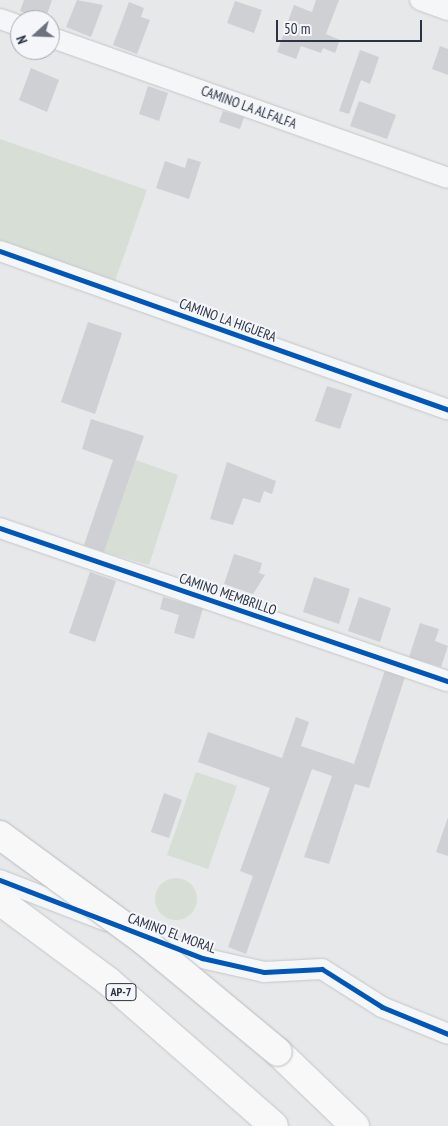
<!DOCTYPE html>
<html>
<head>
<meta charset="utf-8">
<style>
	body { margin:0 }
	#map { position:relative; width:448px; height:1126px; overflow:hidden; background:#e6e8ea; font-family:"PT Sans Narrow",sans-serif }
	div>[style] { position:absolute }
	.green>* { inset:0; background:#d6ded6 }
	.round { border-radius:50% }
	.building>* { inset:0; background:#ced0d3 }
	.roads { filter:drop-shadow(0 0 1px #c4c6c8) drop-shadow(0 0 1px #c4c6c8) }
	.minor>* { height:20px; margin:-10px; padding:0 10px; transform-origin:10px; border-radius:10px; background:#f5f6f7 }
	.highway>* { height:28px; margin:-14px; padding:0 14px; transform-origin:14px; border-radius:14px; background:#f8f8f8 }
	.bridges { filter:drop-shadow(0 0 1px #b8bbbf) drop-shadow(0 0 1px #b8bbbf) }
	.highway-bridge>* { height:28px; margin:-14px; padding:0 14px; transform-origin:14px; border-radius:14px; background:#f8f8f8 }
	.cycleway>* { height:5px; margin:-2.5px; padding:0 2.5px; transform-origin:2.5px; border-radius:2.5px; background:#0057b8 }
	span { translate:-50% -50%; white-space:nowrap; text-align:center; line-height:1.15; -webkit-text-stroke:4px #f4f6f9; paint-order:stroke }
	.shield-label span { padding:1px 4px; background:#f4f6f9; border:1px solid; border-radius:4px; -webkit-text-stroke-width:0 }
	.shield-label { font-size:12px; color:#2b3445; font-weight:700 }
	.street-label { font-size:14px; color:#2b3445 }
	.north { position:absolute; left:10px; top:10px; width:50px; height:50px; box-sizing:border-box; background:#f4f6f9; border:1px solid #a4a8b1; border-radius:50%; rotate:250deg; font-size:14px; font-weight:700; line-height:20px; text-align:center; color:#2b3445 }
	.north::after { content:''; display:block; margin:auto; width:18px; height:22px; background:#6c737f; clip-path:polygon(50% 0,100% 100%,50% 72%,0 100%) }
	.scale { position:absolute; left:276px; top:20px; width:146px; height:22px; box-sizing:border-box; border:2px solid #2b3445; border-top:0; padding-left:6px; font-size:15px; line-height:18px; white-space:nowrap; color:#2b3445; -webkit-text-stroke:4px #f4f6f9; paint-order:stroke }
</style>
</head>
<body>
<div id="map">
	<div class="green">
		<div style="clip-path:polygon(0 139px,147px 190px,115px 281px,0 240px)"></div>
		<div style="clip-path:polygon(136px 460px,178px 475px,149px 565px,104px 552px)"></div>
		<div style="clip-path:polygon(196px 772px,237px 786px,208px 869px,167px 855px)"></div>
		<div class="round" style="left:155px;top:878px;width:42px;height:42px"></div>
	</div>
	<div class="building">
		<div style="clip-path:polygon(24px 0,52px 0,45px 20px,20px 11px)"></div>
		<div style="clip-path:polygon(77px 0,103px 5px,91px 37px,66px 27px)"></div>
		<div style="clip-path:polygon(316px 0,339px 0,326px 34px,340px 40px,335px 53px,323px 48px,321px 53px,301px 46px,296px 59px,277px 52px,294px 5px,312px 12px)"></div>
		<div style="clip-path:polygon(235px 1px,262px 10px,254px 33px,227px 23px)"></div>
		<div style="clip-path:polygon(129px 2px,144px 8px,141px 17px,150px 20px,137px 54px,113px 45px)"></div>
		<div style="clip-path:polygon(440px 46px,448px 49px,448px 75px,432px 69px)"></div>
		<div style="clip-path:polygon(360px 50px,379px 57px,370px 84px,361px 80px,349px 114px,339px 111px)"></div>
		<div style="clip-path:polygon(31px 68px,59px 80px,47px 112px,19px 100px)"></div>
		<div style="clip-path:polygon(148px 86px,168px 93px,159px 121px,139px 114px)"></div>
		<div style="clip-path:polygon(359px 101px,396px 115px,387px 139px,350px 126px)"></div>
		<div style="clip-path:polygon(223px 111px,244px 117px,240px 129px,219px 122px)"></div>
		<div style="clip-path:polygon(188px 158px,201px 162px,189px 199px,156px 188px,165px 161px,185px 168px)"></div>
		<div style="clip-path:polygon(88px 322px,122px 333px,95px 414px,61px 402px)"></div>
		<div style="clip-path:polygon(327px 386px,352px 394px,340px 429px,315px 421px)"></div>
		<div style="clip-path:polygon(91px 419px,144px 436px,104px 552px,84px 545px,113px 460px,82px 449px)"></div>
		<div style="clip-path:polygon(227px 462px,276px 481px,272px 494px,264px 491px,260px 503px,243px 498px,233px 525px,210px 519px)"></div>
		<div style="clip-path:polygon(234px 554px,262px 563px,259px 573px,265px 575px,253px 594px,224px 584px)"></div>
		<div style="clip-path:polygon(90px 572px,116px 581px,95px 642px,69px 633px)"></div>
		<div style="clip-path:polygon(314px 577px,350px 589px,339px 624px,303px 612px)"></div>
		<div style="clip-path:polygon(163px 597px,203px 608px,194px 639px,174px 633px,179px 615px,160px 609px)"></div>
		<div style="clip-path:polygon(359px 597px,391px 608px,380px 642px,348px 631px)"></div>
		<div style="clip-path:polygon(420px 623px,439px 629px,435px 641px,448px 646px,441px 667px,409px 657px)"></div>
		<div style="clip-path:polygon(385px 670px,405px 677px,369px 788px,355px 784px,329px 864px,304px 857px,332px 776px,312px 769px,246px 954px,228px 947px,253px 876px,240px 871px,270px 788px,198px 762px,208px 732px,282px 758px,296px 717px,309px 722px,301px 746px,354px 764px)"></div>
		<div style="clip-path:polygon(164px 793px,182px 800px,169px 838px,151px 832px)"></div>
		<div style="clip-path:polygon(448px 817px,448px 856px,436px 852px)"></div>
	</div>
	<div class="roads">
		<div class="minor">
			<div style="left:420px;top:0;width:30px;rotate:20deg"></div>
			<div style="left:0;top:19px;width:21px;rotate:19deg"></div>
			<div style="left:50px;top:37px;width:422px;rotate:19.5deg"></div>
			<div style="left:0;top:251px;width:475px;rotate:19.5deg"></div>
			<div style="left:0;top:528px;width:473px;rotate:18.9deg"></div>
			<div style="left:0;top:880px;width:114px;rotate:21.1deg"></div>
			<div style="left:147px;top:936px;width:59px;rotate:21.8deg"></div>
			<div style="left:202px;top:958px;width:64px;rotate:12.7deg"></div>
			<div style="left:264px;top:972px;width:58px;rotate:-3deg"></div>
			<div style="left:322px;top:969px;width:71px;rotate:32.3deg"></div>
			<div style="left:382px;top:1007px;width:71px;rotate:22.2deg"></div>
		</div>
		<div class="highway">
			<div style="left:0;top:901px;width:134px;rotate:36.5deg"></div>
			<div style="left:108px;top:981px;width:220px;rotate:41.1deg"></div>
			<div style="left:278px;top:1052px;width:107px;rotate:43.9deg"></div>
		</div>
	</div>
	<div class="bridges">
		<div class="highway-bridge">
			<div style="left:0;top:835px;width:177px;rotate:36.3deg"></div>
			<div style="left:143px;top:940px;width:175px;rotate:39.7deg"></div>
		</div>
	</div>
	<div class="cycleway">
		<div style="left:0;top:251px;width:475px;rotate:19.5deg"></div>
		<div style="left:0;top:528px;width:473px;rotate:18.9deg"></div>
		<div style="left:0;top:880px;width:217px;rotate:21.1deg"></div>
		<div style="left:202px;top:958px;width:64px;rotate:12.7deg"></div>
		<div style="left:264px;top:972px;width:58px;rotate:-3deg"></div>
		<div style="left:322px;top:969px;width:71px;rotate:32.3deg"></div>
		<div style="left:382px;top:1007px;width:71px;rotate:22.2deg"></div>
	</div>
	<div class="shield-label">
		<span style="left:121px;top:992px">AP-7</span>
	</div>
	<div class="street-label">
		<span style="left:249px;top:107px;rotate:20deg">CAMINO LA ALFALFA</span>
		<span style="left:228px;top:320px;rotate:20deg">CAMINO LA HIGUERA</span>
		<span style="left:228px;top:594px;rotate:19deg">CAMINO MEMBRILLO</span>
		<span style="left:172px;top:933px;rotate:20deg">CAMINO EL MORAL</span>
	</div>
	<div class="north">N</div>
	<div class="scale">50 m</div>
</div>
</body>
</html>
